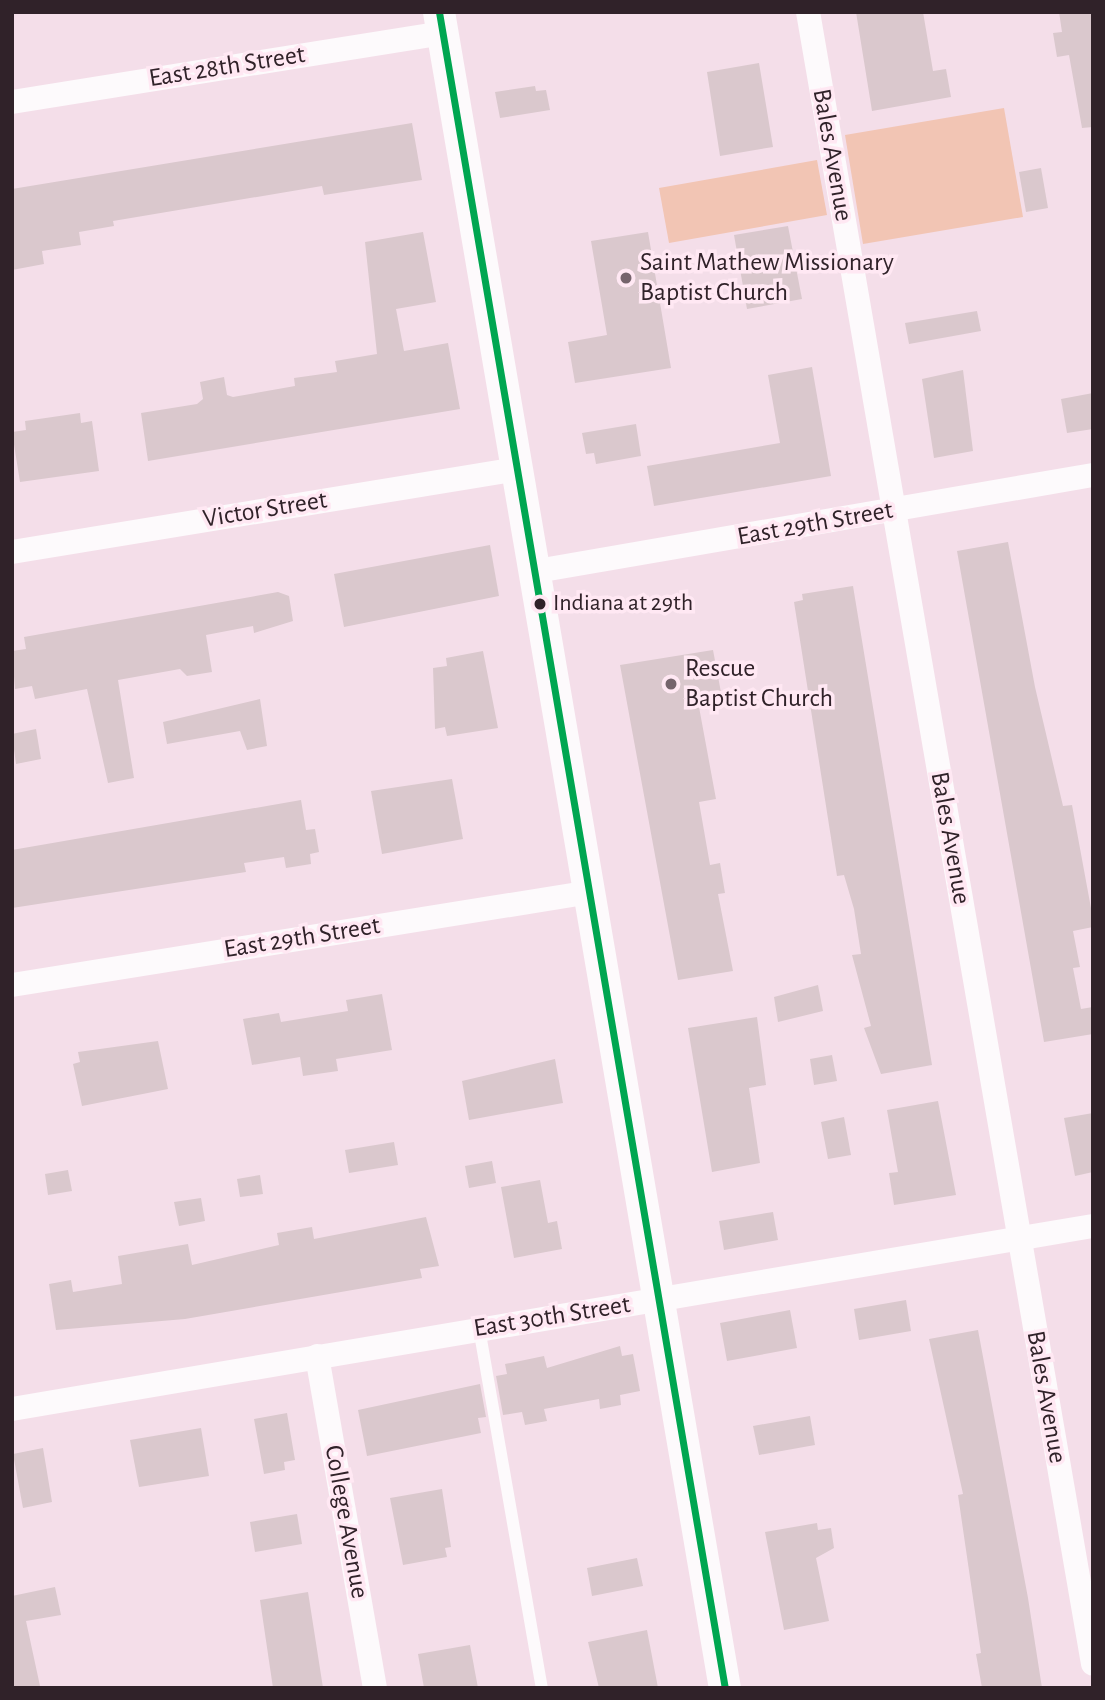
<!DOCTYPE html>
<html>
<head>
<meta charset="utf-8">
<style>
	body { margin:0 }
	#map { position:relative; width:1105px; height:1700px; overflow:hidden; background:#f4dee9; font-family:"Alegreya Sans",sans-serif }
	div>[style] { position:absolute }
	.green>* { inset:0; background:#f2c5b4 }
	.building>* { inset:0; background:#dac8cd }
	.service>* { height:12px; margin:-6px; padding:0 6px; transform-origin:6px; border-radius:6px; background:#fdfafc }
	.minor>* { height:24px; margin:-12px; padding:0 12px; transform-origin:12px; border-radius:12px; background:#fdfafc }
	.tertiary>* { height:32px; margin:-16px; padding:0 16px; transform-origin:16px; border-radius:16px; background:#fdfafc }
	.bus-1>* { height:7px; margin:-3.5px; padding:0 3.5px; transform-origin:3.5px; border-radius:3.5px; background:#00a651 }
	.dots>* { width:19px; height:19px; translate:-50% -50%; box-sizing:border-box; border:4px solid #ffe8f3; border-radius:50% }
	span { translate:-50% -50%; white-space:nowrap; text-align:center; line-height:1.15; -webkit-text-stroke:7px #ffe8f3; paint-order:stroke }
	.bus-label { font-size:24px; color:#302229 }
	.left { translate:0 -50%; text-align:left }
	.street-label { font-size:26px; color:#302229 }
	.poi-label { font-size:26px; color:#302229 }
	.frame { position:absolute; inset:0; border:14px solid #302229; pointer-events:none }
</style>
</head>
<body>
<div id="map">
	<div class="green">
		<div style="clip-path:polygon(1004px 108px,1023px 217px,863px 244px,845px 135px)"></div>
		<div style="clip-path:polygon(817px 160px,827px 215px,669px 243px,659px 188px)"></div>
	</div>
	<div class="building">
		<div style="clip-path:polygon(856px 12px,923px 12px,933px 71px,946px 69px,951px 97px,872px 111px)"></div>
		<div style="clip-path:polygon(1059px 12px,1093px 12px,1093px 127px,1082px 128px,1069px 55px,1057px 57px,1053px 33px,1062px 32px)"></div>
		<div style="clip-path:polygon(759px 63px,773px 147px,720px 156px,707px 72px)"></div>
		<div style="clip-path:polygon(535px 86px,536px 91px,546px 90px,550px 110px,500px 118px,495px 92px)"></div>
		<div style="clip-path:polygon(412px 123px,422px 180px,324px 195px,322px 186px,113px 221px,114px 226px,79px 232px,81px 245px,42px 251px,44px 264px,12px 270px,12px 189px)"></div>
		<div style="clip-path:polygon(1041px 168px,1048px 208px,1026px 212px,1019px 172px)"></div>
		<div style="clip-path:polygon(788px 226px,802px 299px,747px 309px,734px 235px)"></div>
		<div style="clip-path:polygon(423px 232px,436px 302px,396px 309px,404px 351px,448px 343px,460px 409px,148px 461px,141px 413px,197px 404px,203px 399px,200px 382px,224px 377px,227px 395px,233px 397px,295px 386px,294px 378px,337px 372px,335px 361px,377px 354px,365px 242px)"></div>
		<div style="clip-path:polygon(648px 232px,671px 368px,575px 383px,568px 342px,607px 335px,591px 241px)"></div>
		<div style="clip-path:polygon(977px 311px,981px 331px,909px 344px,905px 323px)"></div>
		<div style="clip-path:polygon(812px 367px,831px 476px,654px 506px,647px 466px,780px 443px,768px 375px)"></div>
		<div style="clip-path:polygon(963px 370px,973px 451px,934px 458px,922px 379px)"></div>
		<div style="clip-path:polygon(1093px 393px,1093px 429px,1067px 433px,1061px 399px)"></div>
		<div style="clip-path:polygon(80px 413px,81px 423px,92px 421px,99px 471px,20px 482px,12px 432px,26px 430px,25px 421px)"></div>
		<div style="clip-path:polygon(636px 424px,641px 456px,596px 464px,594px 453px,586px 454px,582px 433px)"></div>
		<div style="clip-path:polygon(1008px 542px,1035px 687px,1063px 806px,1072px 805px,1093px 919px,1093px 927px,1073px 931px,1080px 967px,1073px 968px,1081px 1009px,1093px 1007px,1093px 1034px,1044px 1042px,957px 551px)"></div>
		<div style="clip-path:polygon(490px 545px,499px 596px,344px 627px,334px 574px)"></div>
		<div style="clip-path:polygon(853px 586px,932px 1065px,881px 1074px,864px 1028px,871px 1026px,852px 955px,861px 954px,854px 909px,844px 875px,837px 876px,794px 602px,803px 600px,802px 594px)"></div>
		<div style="clip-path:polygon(278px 592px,289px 596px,293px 621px,254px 633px,253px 626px,206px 635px,212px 672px,187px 676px,180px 669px,118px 680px,134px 778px,108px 783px,87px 689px,35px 699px,32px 686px,15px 689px,12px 651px,26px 649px,24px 637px)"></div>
		<div style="clip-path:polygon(713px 650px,723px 703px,699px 707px,716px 799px,699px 802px,710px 865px,720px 863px,725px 893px,718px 894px,733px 971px,678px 980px,620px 665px)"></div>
		<div style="clip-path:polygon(483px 651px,498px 728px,447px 736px,445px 727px,435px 729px,433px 668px,447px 666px,446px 658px)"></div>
		<div style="clip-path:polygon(260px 699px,267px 746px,247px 750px,240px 731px,167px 744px,163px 722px)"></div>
		<div style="clip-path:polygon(36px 729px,41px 759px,16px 764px,12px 734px)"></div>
		<div style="clip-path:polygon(452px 779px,463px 839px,382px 854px,371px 791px)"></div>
		<div style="clip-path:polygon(301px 800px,306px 830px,315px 829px,319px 852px,310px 854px,311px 864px,286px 868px,284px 857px,244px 863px,246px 872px,12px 908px,12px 850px)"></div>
		<div style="clip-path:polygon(818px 985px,823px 1011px,778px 1022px,774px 997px)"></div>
		<div style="clip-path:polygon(382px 994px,392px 1050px,336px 1059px,338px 1071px,303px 1076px,300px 1057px,252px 1065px,243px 1019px,279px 1013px,281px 1022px,348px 1011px,346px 1000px)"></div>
		<div style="clip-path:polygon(757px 1017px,766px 1085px,749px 1088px,760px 1163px,712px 1172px,688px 1028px)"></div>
		<div style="clip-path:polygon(158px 1041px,168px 1089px,82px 1106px,73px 1064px,80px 1062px,78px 1052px)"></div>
		<div style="clip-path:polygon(832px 1055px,837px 1081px,814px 1085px,810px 1059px)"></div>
		<div style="clip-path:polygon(555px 1059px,563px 1103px,469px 1120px,462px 1081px)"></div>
		<div style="clip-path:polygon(938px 1101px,956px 1195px,894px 1205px,889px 1173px,898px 1172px,887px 1110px)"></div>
		<div style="clip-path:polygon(1093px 1113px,1093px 1172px,1075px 1176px,1064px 1118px)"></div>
		<div style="clip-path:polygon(844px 1117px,851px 1155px,828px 1159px,821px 1122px)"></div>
		<div style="clip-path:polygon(394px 1142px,398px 1165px,349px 1173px,345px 1150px)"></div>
		<div style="clip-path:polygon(492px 1161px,496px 1183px,469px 1188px,465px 1166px)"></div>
		<div style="clip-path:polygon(68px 1170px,72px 1191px,48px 1195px,45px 1174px)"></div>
		<div style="clip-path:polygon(260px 1175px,263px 1194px,240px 1197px,237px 1179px)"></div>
		<div style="clip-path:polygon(540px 1180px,548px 1223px,557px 1221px,562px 1249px,514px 1258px,501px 1187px)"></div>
		<div style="clip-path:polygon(201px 1198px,205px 1221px,179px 1226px,174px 1202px)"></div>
		<div style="clip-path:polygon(773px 1212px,778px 1240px,724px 1250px,719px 1221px)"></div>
		<div style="clip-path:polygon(426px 1217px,439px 1266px,420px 1269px,422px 1278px,185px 1319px,56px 1330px,49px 1284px,71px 1280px,73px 1292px,122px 1284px,118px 1256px,188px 1244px,192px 1265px,279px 1245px,277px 1233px,312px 1227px,314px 1239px)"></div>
		<div style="clip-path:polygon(906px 1300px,911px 1331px,859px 1340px,854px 1309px)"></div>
		<div style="clip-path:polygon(790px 1310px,797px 1348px,727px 1361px,720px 1323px)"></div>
		<div style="clip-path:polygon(978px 1330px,1028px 1598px,1042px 1688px,982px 1688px,976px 1654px,981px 1653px,958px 1495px,963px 1494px,929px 1339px)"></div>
		<div style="clip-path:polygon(620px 1346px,622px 1356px,633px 1354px,640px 1391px,620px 1395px,621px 1405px,600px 1409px,599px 1399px,544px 1409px,547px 1421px,525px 1425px,522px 1412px,503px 1415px,496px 1376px,507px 1374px,505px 1364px,544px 1356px,547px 1368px)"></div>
		<div style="clip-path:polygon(480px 1384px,486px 1417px,478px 1418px,481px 1433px,367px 1456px,358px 1410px)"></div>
		<div style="clip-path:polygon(287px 1413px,295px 1460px,284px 1462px,285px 1470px,264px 1474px,254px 1419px)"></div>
		<div style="clip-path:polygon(810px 1416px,815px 1445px,759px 1455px,753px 1426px)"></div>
		<div style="clip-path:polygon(201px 1428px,209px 1476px,139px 1487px,130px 1440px)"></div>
		<div style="clip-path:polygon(43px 1448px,52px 1502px,23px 1508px,13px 1454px)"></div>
		<div style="clip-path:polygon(442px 1489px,451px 1547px,445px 1548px,447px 1557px,403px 1565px,390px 1498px)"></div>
		<div style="clip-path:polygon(297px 1514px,302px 1544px,255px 1552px,250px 1522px)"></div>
		<div style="clip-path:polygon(817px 1523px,818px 1530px,831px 1528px,834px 1548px,816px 1558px,829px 1621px,784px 1630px,765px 1532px)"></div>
		<div style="clip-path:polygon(637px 1558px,643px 1586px,592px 1596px,587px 1568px)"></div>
		<div style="clip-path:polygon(55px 1587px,61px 1615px,26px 1621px,40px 1686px,12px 1688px,12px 1596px)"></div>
		<div style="clip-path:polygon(308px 1592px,323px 1688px,273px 1688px,260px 1600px)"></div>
		<div style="clip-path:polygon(647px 1630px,658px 1688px,599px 1688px,588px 1642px)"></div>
		<div style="clip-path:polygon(470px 1645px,478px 1688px,424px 1688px,418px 1654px)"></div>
	</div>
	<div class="service">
		<div style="left:479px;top:1328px;width:365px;rotate:80.1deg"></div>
	</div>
	<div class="minor">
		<div style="left:808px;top:12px;width:1676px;rotate:80.21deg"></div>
		<div style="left:12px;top:102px;width:436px;rotate:-9.1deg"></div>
		<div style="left:12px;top:552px;width:513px;rotate:-9.32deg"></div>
		<div style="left:537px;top:571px;width:564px;rotate:-9.8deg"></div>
		<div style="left:12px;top:985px;width:586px;rotate:-9.13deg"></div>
		<div style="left:317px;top:1356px;width:337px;rotate:80.1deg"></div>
		<div style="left:12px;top:1409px;width:1096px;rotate:-9.61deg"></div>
	</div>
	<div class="tertiary">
		<div style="left:439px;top:12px;width:1700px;rotate:80.32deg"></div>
	</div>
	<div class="bus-1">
		<div style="left:439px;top:12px;width:1700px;rotate:80.32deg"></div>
	</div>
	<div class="dots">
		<div style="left:626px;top:278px;background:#75646c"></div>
		<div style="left:540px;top:604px;background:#302229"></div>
		<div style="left:671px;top:684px;background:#75646c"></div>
	</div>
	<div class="bus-label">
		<span class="left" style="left:553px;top:604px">Indiana at 29th</span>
	</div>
	<div class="street-label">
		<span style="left:227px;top:67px;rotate:-9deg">East 28th Street</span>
		<span style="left:832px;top:155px;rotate:80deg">Bales Avenue</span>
		<span style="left:265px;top:510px;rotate:-9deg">Victor Street</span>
		<span style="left:815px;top:524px;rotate:-10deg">East 29th Street</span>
		<span style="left:950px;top:838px;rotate:80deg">Bales Avenue</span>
		<span style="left:302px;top:938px;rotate:-9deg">East 29th Street</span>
		<span style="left:552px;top:1317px;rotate:-9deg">East 30th Street</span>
		<span style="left:1046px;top:1397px;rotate:80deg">Bales Avenue</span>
		<span style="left:346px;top:1522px;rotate:80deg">College Avenue</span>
	</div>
	<div class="poi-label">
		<span class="left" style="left:640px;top:278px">Saint Mathew Missionary<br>Baptist Church</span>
		<span class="left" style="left:685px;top:684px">Rescue<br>Baptist Church</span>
	</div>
	<div class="frame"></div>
</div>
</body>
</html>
